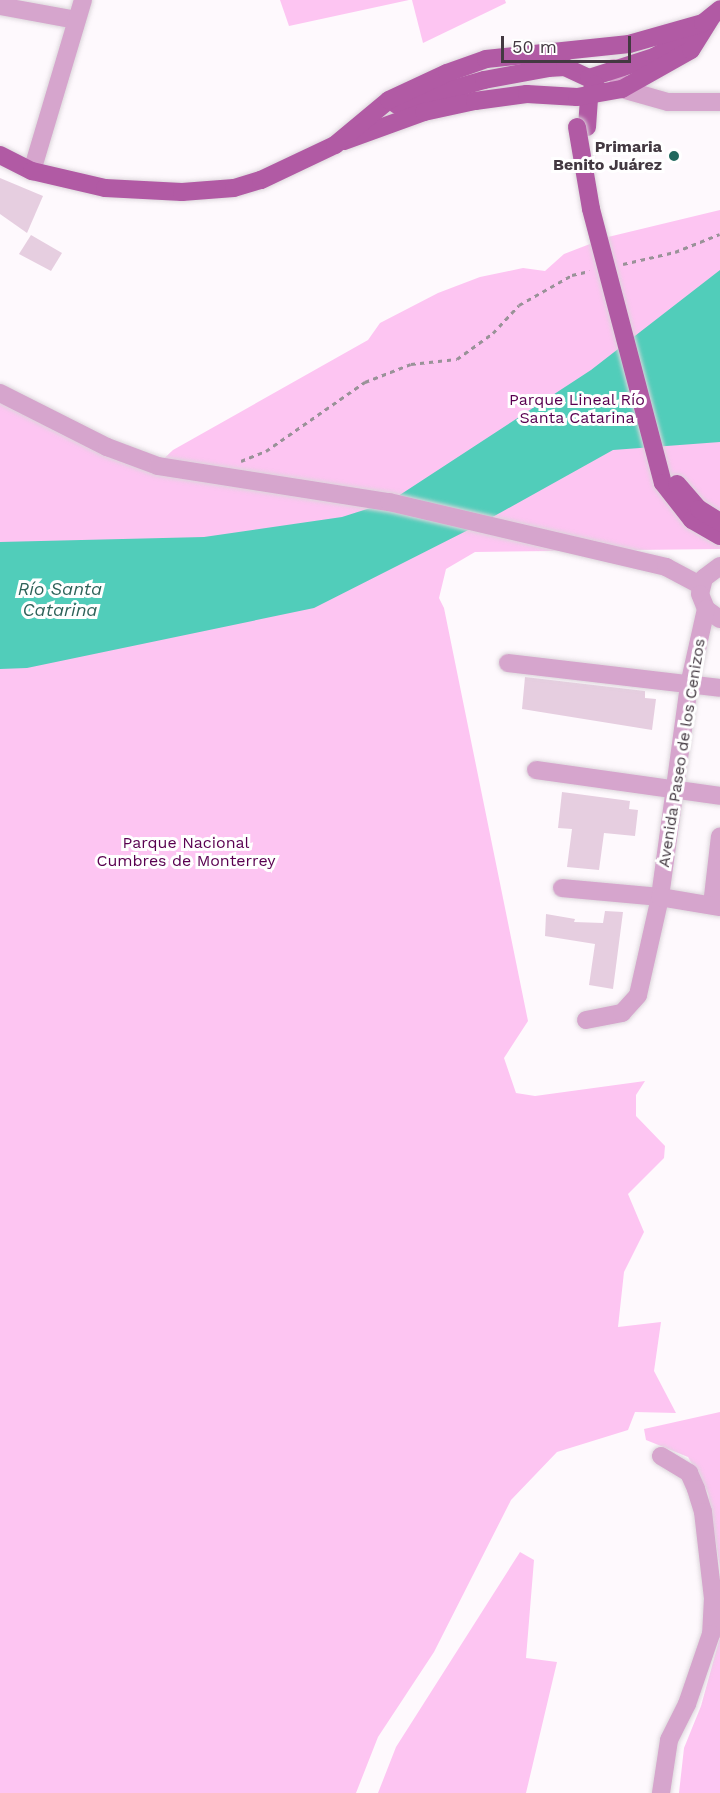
<!DOCTYPE html>
<html>
<head>
<meta charset="utf-8">
<style>
	body { margin:0 }
	#map { position:relative; width:720px; height:1793px; overflow:hidden; background:#fef9fd; font-family:"Work Sans",sans-serif }
	div>[style] { position:absolute }
	.green>* { inset:0; background:#fdc5f2 }
	.water>* { inset:0; background:#51cdba }
	.building>* { inset:0; background:#e6cee0 }
	.path>* { height:3px; margin-top:-1.5px; transform-origin:0; background:repeating-linear-gradient(90deg,#999298 0 4.5px,transparent 0 9px) }
	.roads { filter:drop-shadow(0 0 2px #dcd6db) drop-shadow(0 0 2px #dcd6db) }
	.minor>* { height:18px; margin:-9px; padding:0 9px; transform-origin:9px; border-radius:9px; background:#d6a5cd }
	.major>* { height:18px; margin:-9px; padding:0 9px; transform-origin:9px; border-radius:9px; background:#b15aa4 }
	.bridges { filter:drop-shadow(0 0 2px #dcd6db) drop-shadow(0 0 2px #dcd6db) }
	.major-bridge>* { height:18px; margin:-9px; padding:0 9px; transform-origin:9px; border-radius:9px; background:#b15aa4 }
	.dots>* { width:16px; height:16px; translate:-50% -50%; box-sizing:border-box; border:3px solid #fff; border-radius:50% }
	span { translate:-50% -50%; white-space:nowrap; text-align:center; line-height:1.15; -webkit-text-stroke:6px #fff; paint-order:stroke }
	.poi-label { font-size:16px; color:#433941; font-weight:700 }
	.right { translate:-100% -50%; text-align:right }
	.park-label { font-size:16px; color:#590050 }
	.street-label { font-size:16px; color:#433941 }
	.water-label { font-size:18px; color:#2e6259; font-style:italic }
	.scale { position:absolute; left:501px; top:36px; width:130px; height:27px; box-sizing:border-box; border:3px solid #433941; border-top:0; padding-left:8px; font-size:18px; line-height:21px; white-space:nowrap; color:#433941; -webkit-text-stroke:4px #fff; paint-order:stroke }
</style>
</head>
<body>
<div id="map">
	<div class="green">
		<div style="clip-path:polygon(280px 0,409px 0,289px 26px)"></div>
		<div style="clip-path:polygon(412px 0,505px 0,506px 3px,423px 43px)"></div>
		<div style="clip-path:polygon(720px 210px,720px 549px,475px 552px,446px 569px,439px 598px,444px 608px,528px 1021px,504px 1058px,516px 1093px,535px 1096px,645px 1081px,636px 1095px,636px 1116px,665px 1146px,664px 1158px,628px 1194px,644px 1232px,624px 1272px,618px 1327px,661px 1322px,654px 1371px,676px 1413px,635px 1412px,628px 1430px,557px 1452px,511px 1500px,434px 1652px,378px 1737px,356px 1793px,0 1793px,0 401px,153px 469px,173px 450px,368px 340px,380px 323px,438px 293px,480px 277px,523px 268px,545px 271px,564px 254px,608px 237px)"></div>
		<div style="clip-path:polygon(720px 1412px,720px 1568px,708px 1493px,688px 1457px,646px 1440px,644px 1429px)"></div>
		<div style="clip-path:polygon(520px 1552px,534px 1560px,526px 1658px,557px 1662px,526px 1793px,378px 1793px,396px 1747px)"></div>
		<div style="clip-path:polygon(720px 1637px,720px 1793px,679px 1793px,684px 1748px,701px 1706px)"></div>
	</div>
	<div class="water">
		<div style="clip-path:polygon(720px 270px,720px 442px,613px 450px,480px 524px,314px 608px,27px 668px,0 669px,0 542px,204px 537px,342px 517px,389px 502px,591px 370px)"></div>
	</div>
	<div class="building">
		<div style="clip-path:polygon(0 178px,43px 196px,27px 233px,0 214px)"></div>
		<div style="clip-path:polygon(31px 235px,62px 253px,51px 271px,19px 254px)"></div>
		<div style="clip-path:polygon(525px 677px,645px 691px,645px 698px,656px 699px,652px 730px,522px 709px)"></div>
		<div style="clip-path:polygon(562px 792px,630px 801px,629px 809px,638px 810px,635px 836px,604px 833px,599px 870px,567px 867px,572px 829px,558px 828px)"></div>
		<div style="clip-path:polygon(605px 911px,623px 912px,613px 989px,589px 985px,595px 944px,545px 936px,546px 914px,575px 919px,574px 922px,603px 923px)"></div>
	</div>
	<div class="path">
		<div style="left:623px;top:264px;width:53px;rotate:-13deg"></div>
		<div style="left:675px;top:252px;width:48px;rotate:-21.8deg"></div>
		<div style="left:241px;top:461px;width:27px;rotate:-22deg"></div>
		<div style="left:266px;top:451px;width:121px;rotate:-34.9deg"></div>
		<div style="left:365px;top:382px;width:49px;rotate:-21.4deg"></div>
		<div style="left:411px;top:364px;width:46px;rotate:-6.2deg"></div>
		<div style="left:457px;top:359px;width:44px;rotate:-35.8deg"></div>
		<div style="left:493px;top:333px;width:38px;rotate:-47deg"></div>
		<div style="left:519px;top:305px;width:61px;rotate:-29.5deg"></div>
		<div style="left:572px;top:275px;width:18px;rotate:-13deg"></div>
	</div>
	<div class="roads">
		<div class="minor">
			<div style="left:0;top:6px;width:77px;rotate:10.4deg"></div>
			<div style="left:614px;top:68px;width:22px;rotate:69deg"></div>
			<div style="left:622px;top:89px;width:48px;rotate:15.8deg"></div>
			<div style="left:668px;top:102px;width:52px"></div>
			<div style="left:32px;top:171px;width:178px;rotate:-73.4deg"></div>
			<div style="left:0;top:393px;width:120px;rotate:26.8deg"></div>
			<div style="left:107px;top:447px;width:54px;rotate:20.4deg"></div>
			<div style="left:158px;top:466px;width:234px;rotate:8.9deg"></div>
			<div style="left:389px;top:502px;width:285px;rotate:13.2deg"></div>
			<div style="left:666px;top:567px;width:40px;rotate:28deg"></div>
			<div style="left:720px;top:566px;width:20px;rotate:143deg"></div>
			<div style="left:704px;top:578px;width:16px;rotate:104deg"></div>
			<div style="left:700px;top:594px;width:16px;rotate:68deg"></div>
			<div style="left:706px;top:609px;width:17px;rotate:36deg"></div>
			<div style="left:508px;top:663px;width:213px;rotate:6.7deg"></div>
			<div style="left:536px;top:770px;width:186px;rotate:8deg"></div>
			<div style="left:562px;top:888px;width:98px;rotate:5.2deg"></div>
			<div style="left:660px;top:897px;width:214px;rotate:-82.2deg"></div>
			<div style="left:689px;top:685px;width:78px;rotate:-77.4deg"></div>
			<div style="left:712px;top:905px;width:69px;rotate:-83.4deg"></div>
			<div style="left:586px;top:1020px;width:37px;rotate:-11deg"></div>
			<div style="left:622px;top:1013px;width:24px;rotate:-48deg"></div>
			<div style="left:638px;top:995px;width:100px;rotate:-77.3deg"></div>
			<div style="left:660px;top:897px;width:61px;rotate:9.5deg"></div>
			<div style="left:661px;top:1456px;width:33px;rotate:31deg"></div>
			<div style="left:689px;top:1473px;width:17px;rotate:66deg"></div>
			<div style="left:696px;top:1489px;width:24px;rotate:73deg"></div>
			<div style="left:703px;top:1512px;width:87px;rotate:83.4deg"></div>
			<div style="left:713px;top:1598px;width:36px;rotate:93deg"></div>
			<div style="left:711px;top:1634px;width:74px;rotate:108.9deg"></div>
			<div style="left:687px;top:1704px;width:40px;rotate:116.6deg"></div>
			<div style="left:669px;top:1740px;width:54px;rotate:98.6deg"></div>
		</div>
		<div class="major">
			<div style="left:397px;top:105px;width:91px;rotate:-16deg"></div>
			<div style="left:484px;top:80px;width:65px;rotate:-10.6deg"></div>
			<div style="left:548px;top:68px;width:17px;rotate:-3deg"></div>
			<div style="left:565px;top:67px;width:26px;rotate:25deg"></div>
			<div style="left:589px;top:78px;width:68px;rotate:-17.9deg"></div>
			<div style="left:654px;top:57px;width:34px;rotate:-30deg"></div>
			<div style="left:587px;top:127px;width:32px;rotate:-86deg"></div>
			<div style="left:589px;top:95px;width:12px;rotate:-59deg"></div>
			<div style="left:344px;top:141px;width:85px;rotate:-19.9deg"></div>
			<div style="left:424px;top:112px;width:52px;rotate:-12.2deg"></div>
			<div style="left:475px;top:101px;width:52px;rotate:-7.7deg"></div>
			<div style="left:527px;top:94px;width:50px;rotate:3.4deg"></div>
			<div style="left:577px;top:97px;width:46px;rotate:-10.1deg"></div>
			<div style="left:622px;top:89px;width:79px;rotate:-29.5deg"></div>
			<div style="left:691px;top:50px;width:40px;rotate:-58deg"></div>
			<div style="left:0;top:155px;width:36px;rotate:27deg"></div>
			<div style="left:32px;top:171px;width:75px;rotate:13.1deg"></div>
			<div style="left:105px;top:188px;width:77px;rotate:3deg"></div>
			<div style="left:182px;top:192px;width:52px;rotate:-4.4deg"></div>
			<div style="left:234px;top:188px;width:28px;rotate:-17deg"></div>
			<div style="left:261px;top:180px;width:82px;rotate:-25.3deg"></div>
			<div style="left:335px;top:145px;width:70px;rotate:-39.8deg"></div>
			<div style="left:389px;top:100px;width:64px;rotate:-25deg"></div>
			<div style="left:447px;top:73px;width:41px;rotate:-19.7deg"></div>
			<div style="left:486px;top:59px;width:144px;rotate:-6deg"></div>
			<div style="left:629px;top:44px;width:77px;rotate:-15.8deg"></div>
			<div style="left:703px;top:23px;width:22px;rotate:-39deg"></div>
		</div>
	</div>
	<div class="bridges">
		<div class="major-bridge">
			<div style="left:577px;top:127px;width:83px;rotate:80.3deg"></div>
			<div style="left:591px;top:209px;width:283px;rotate:75.3deg"></div>
			<div style="left:663px;top:483px;width:47px;rotate:51.9deg"></div>
			<div style="left:692px;top:520px;width:32px;rotate:30deg"></div>
			<div style="left:677px;top:484px;width:33px;rotate:49deg"></div>
			<div style="left:699px;top:509px;width:25px;rotate:32deg"></div>
		</div>
	</div>
	<div class="dots">
		<div style="left:674px;top:156px;background:#21685e"></div>
	</div>
	<div class="poi-label">
		<span class="right" style="left:662px;top:156px">Primaria<br>Benito Juárez</span>
	</div>
	<div class="park-label">
		<span style="left:577px;top:409px">Parque Lineal Río<br>Santa Catarina</span>
		<span style="left:186px;top:852px">Parque Nacional<br>Cumbres de Monterrey</span>
	</div>
	<div class="street-label">
		<span style="left:682px;top:753px;rotate:-81deg">Avenida Paseo de los Cenizos</span>
	</div>
	<div class="water-label">
		<span style="left:60px;top:600px">Río Santa<br>Catarina</span>
	</div>
	<div class="scale">50 m</div>
</div>
</body>
</html>
